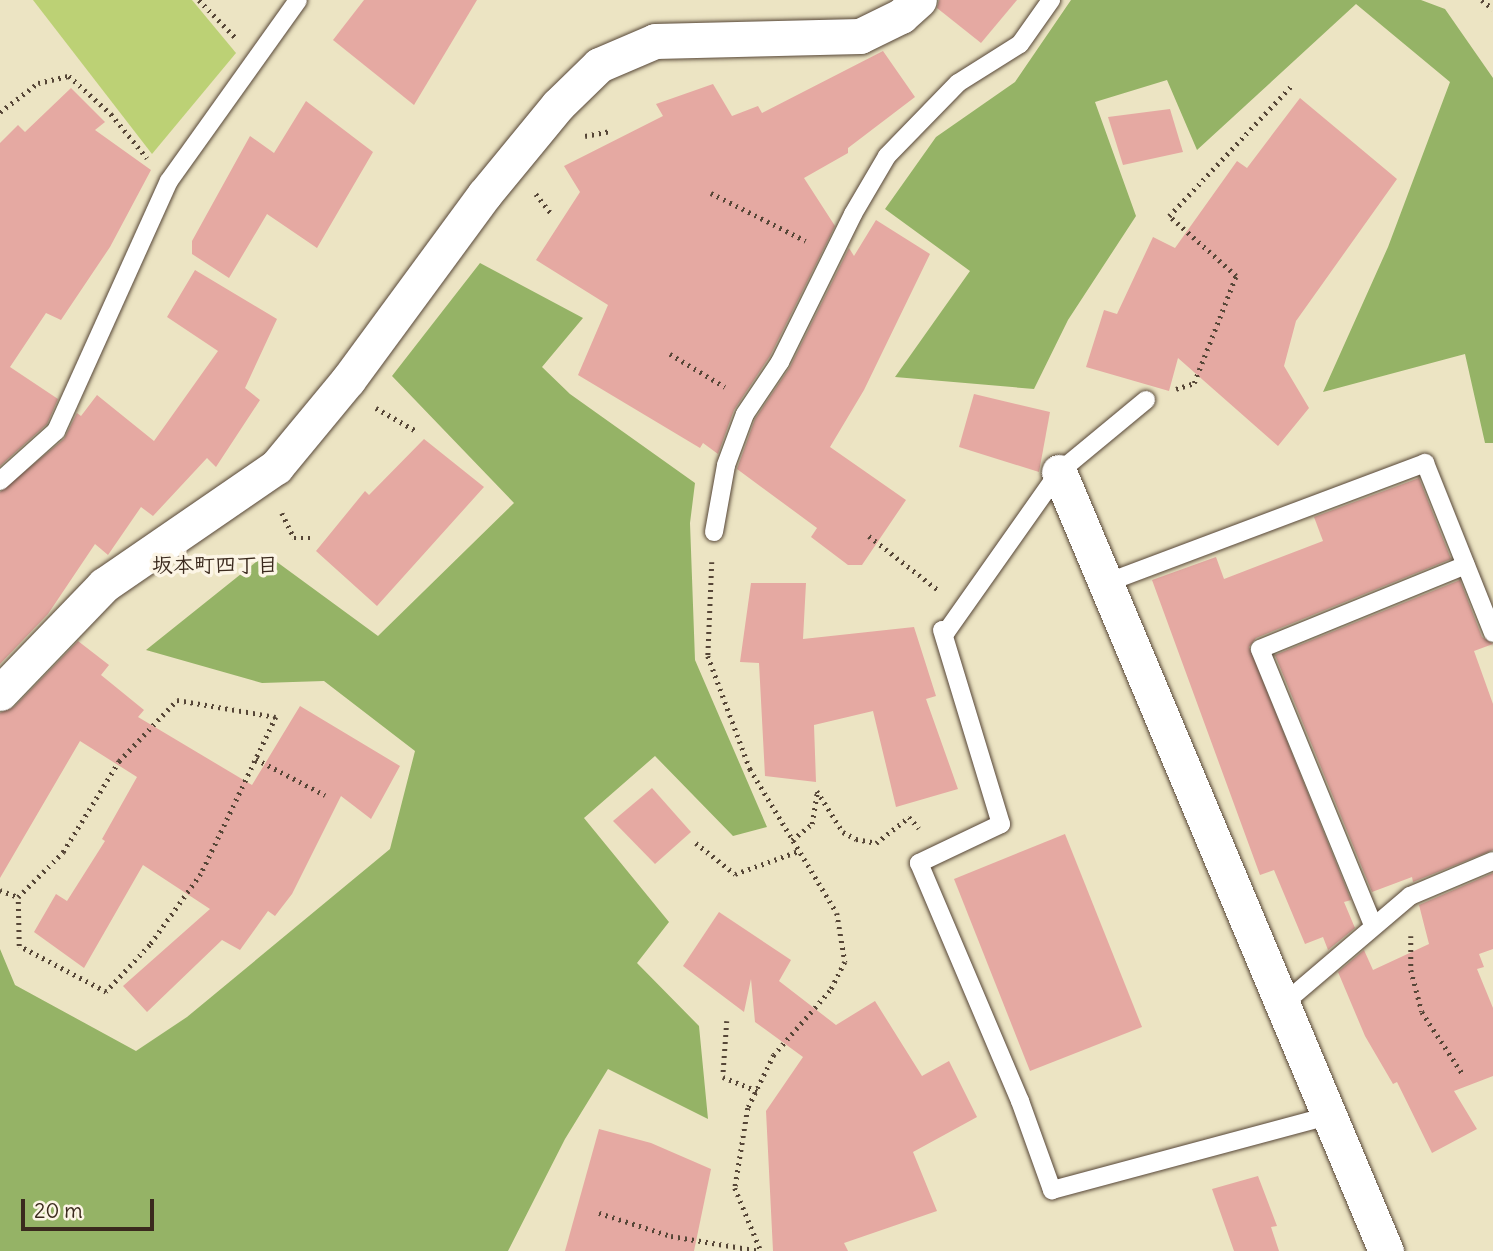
<!DOCTYPE html>
<html>
<head>
<meta charset="utf-8">
<style>
	body { margin:0 }
	#map { position:relative; width:1493px; height:1251px; overflow:hidden; background:#ece4c3; font-family:Delius,"Klee One",sans-serif }
	div>[style] { position:absolute }
	.green>* { inset:0; background:#bcd175 }
	.forest>* { inset:0; background:#95b366 }
	.building>* { inset:0; background:#e5a9a2 }
	.path>* { height:4.5px; margin-top:-2.25px; transform-origin:0; background:repeating-linear-gradient(90deg,#564637 0 2px,transparent 0 7px) }
	.roads { filter:drop-shadow(0 0 2px #564637) drop-shadow(0 0 2px #564637) }
	.lane>* { height:18px; margin:-9px; padding:0 9px; transform-origin:9px; border-radius:9px; background:#fff }
	.street>* { height:35px; margin:-17.5px; padding:0 17.5px; transform-origin:17.5px; border-radius:17.5px; background:#fff }
	span { translate:-50% -50%; white-space:nowrap; text-align:center; line-height:1.15; -webkit-text-stroke:7px #fcf5e5; paint-order:stroke }
	.neighbourhood-label { font-size:21px; color:#3b2a1e; font-weight:700 }
	.scale { position:absolute; left:21px; top:1199px; width:133px; height:32px; box-sizing:border-box; border:4px solid #3b2a1e; border-top:0; padding-left:9px; font-size:21px; line-height:24px; white-space:nowrap; color:#3b2a1e; -webkit-text-stroke:5px #fcf5e5; paint-order:stroke }
</style>
</head>
<body>
<div id="map">
	<div class="green">
		<div style="clip-path:polygon(33px 0,192px 0,236px 53px,152px 154px)"></div>
	</div>
	<div class="forest">
		<div style="clip-path:polygon(1071px 0,1421px 0,1445px 9px,1493px 78px,1493px 443px,1485px 443px,1465px 354px,1323px 392px,1388px 247px,1450px 82px,1356px 4px,1197px 150px,1167px 80px,1095px 102px,1136px 216px,1068px 320px,1034px 389px,895px 377px,970px 271px,885px 209px,936px 137px,1015px 82px)"></div>
		<div style="clip-path:polygon(480px 263px,583px 318px,542px 367px,570px 394px,695px 483px,690px 523px,695px 660px,767px 827px,733px 836px,655px 756px,584px 818px,669px 922px,637px 963px,699px 1026px,708px 1119px,608px 1069px,565px 1139px,508px 1251px,0 1251px,0 949px,15px 985px,136px 1051px,187px 1017px,390px 849px,415px 751px,324px 681px,262px 683px,146px 650px,266px 554px,378px 636px,514px 503px,392px 376px)"></div>
	</div>
	<div class="building">
		<div style="clip-path:polygon(364px 0,477px 0,414px 105px,333px 40px)"></div>
		<div style="clip-path:polygon(939px 0,1017px 0,981px 43px,937px 8px)"></div>
		<div style="clip-path:polygon(883px 51px,915px 97px,848px 148px,848px 153px,804px 178px,835px 226px,770px 356px,734px 410px,718px 454px,703px 443px,700px 448px,578px 375px,608px 305px,536px 260px,580px 192px,564px 166px,663px 116px,656px 104px,713px 84px,732px 116px,758px 106px,762px 113px)"></div>
		<div style="clip-path:polygon(71px 88px,105px 122px,95px 130px,151px 170px,110px 247px,61px 320px,46px 313px,10px 367px,58px 399px,47px 424px,0 466px,0 143px,18px 125px,25px 132px)"></div>
		<div style="clip-path:polygon(1300px 98px,1397px 179px,1296px 321px,1284px 366px,1309px 408px,1278px 446px,1178px 358px,1169px 391px,1086px 367px,1104px 310px,1117px 314px,1153px 237px,1175px 248px,1237px 161px,1247px 168px)"></div>
		<div style="clip-path:polygon(306px 101px,373px 152px,317px 248px,267px 214px,229px 278px,192px 254px,192px 241px,250px 136px,274px 153px)"></div>
		<div style="clip-path:polygon(1170px 109px,1183px 152px,1123px 165px,1108px 117px)"></div>
		<div style="clip-path:polygon(876px 220px,930px 254px,864px 390px,830px 447px,906px 500px,862px 565px,848px 565px,811px 537px,817px 528px,737px 469px,755px 419px,790px 367px,849px 248px,854px 256px)"></div>
		<div style="clip-path:polygon(195px 270px,277px 319px,245px 388px,260px 400px,216px 467px,207px 458px,153px 516px,141px 507px,108px 555px,95px 544px,48px 614px,0 664px,0 492px,64px 439px,77px 413px,81px 416px,97px 395px,154px 441px,218px 351px,167px 317px)"></div>
		<div style="clip-path:polygon(974px 394px,1050px 412px,1039px 472px,959px 447px)"></div>
		<div style="clip-path:polygon(424px 439px,484px 487px,377px 606px,316px 551px,365px 491px,369px 495px)"></div>
		<div style="clip-path:polygon(1419px 478px,1451px 559px,1256px 638px,1249px 647px,1351px 900px,1344px 902px,1355px 928px,1328px 950px,1323px 937px,1305px 944px,1274px 870px,1260px 875px,1152px 580px,1216px 557px,1224px 579px,1323px 541px,1314px 517px)"></div>
		<div style="clip-path:polygon(1460px 580px,1482px 637px,1493px 644px,1474px 651px,1493px 704px,1493px 850px,1413px 882px,1412px 877px,1372px 892px,1275px 655px)"></div>
		<div style="clip-path:polygon(751px 583px,806px 583px,803px 639px,914px 627px,936px 696px,926px 699px,958px 789px,896px 807px,873px 711px,814px 725px,816px 782px,765px 776px,759px 663px,740px 662px)"></div>
		<div style="clip-path:polygon(78px 641px,109px 665px,101px 675px,144px 710px,138px 717px,252px 785px,300px 706px,400px 766px,371px 819px,341px 796px,292px 894px,275px 916px,268px 911px,240px 950px,222px 940px,147px 1012px,123px 986px,210px 909px,143px 865px,84px 968px,34px 932px,56px 894px,67px 901px,105px 841px,102px 839px,137px 777px,80px 741px,0 878px,0 713px,14px 707px)"></div>
		<div style="clip-path:polygon(652px 788px,691px 832px,655px 864px,613px 821px)"></div>
		<div style="clip-path:polygon(1065px 834px,1142px 1027px,1030px 1071px,954px 879px)"></div>
		<div style="clip-path:polygon(1493px 873px,1493px 949px,1479px 954px,1484px 967px,1477px 969px,1493px 1008px,1493px 1076px,1454px 1091px,1477px 1129px,1432px 1153px,1397px 1082px,1393px 1084px,1365px 1036px,1338px 972px,1364px 950px,1373px 970px,1429px 944px,1419px 905px)"></div>
		<div style="clip-path:polygon(719px 912px,791px 960px,779px 981px,836px 1025px,875px 1001px,922px 1076px,949px 1061px,977px 1117px,913px 1152px,937px 1211px,844px 1243px,848px 1251px,773px 1251px,766px 1111px,803px 1057px,755px 1022px,751px 979px,744px 1012px,683px 966px)"></div>
		<div style="clip-path:polygon(599px 1129px,651px 1143px,711px 1169px,694px 1251px,565px 1251px)"></div>
		<div style="clip-path:polygon(1258px 1176px,1277px 1226px,1271px 1227px,1279px 1251px,1234px 1251px,1212px 1189px)"></div>
	</div>
	<div class="path">
		<div style="left:199px;top:0;width:52px;rotate:45.8deg"></div>
		<div style="left:1482px;top:0;width:14px;rotate:39deg"></div>
		<div style="left:0;top:112px;width:48px;rotate:-37.3deg"></div>
		<div style="left:38px;top:83px;width:32px;rotate:-13deg"></div>
		<div style="left:69px;top:76px;width:57px;rotate:42.1deg"></div>
		<div style="left:111px;top:114px;width:57px;rotate:50.7deg"></div>
		<div style="left:585px;top:136px;width:26px;rotate:-11deg"></div>
		<div style="left:711px;top:193px;width:106px;rotate:26.8deg"></div>
		<div style="left:536px;top:194px;width:24px;rotate:52deg"></div>
		<div style="left:670px;top:354px;width:64px;rotate:31deg"></div>
		<div style="left:1176px;top:389px;width:19px;rotate:-18deg"></div>
		<div style="left:1194px;top:383px;width:115px;rotate:-68.6deg"></div>
		<div style="left:1236px;top:276px;width:90px;rotate:-138.2deg"></div>
		<div style="left:1169px;top:216px;width:180px;rotate:-46.8deg"></div>
		<div style="left:376px;top:408px;width:48px;rotate:29.7deg"></div>
		<div style="left:282px;top:513px;width:28px;rotate:64deg"></div>
		<div style="left:294px;top:538px;width:20px"></div>
		<div style="left:869px;top:536px;width:88px;rotate:38deg"></div>
		<div style="left:712px;top:562px;width:94px;rotate:92.4deg"></div>
		<div style="left:708px;top:656px;width:121px;rotate:69.6deg"></div>
		<div style="left:750px;top:769px;width:168px;rotate:58.9deg"></div>
		<div style="left:837px;top:913px;width:50px;rotate:80.7deg"></div>
		<div style="left:845px;top:962px;width:33px;rotate:117deg"></div>
		<div style="left:830px;top:991px;width:85px;rotate:131.2deg"></div>
		<div style="left:774px;top:1055px;width:59px;rotate:116.1deg"></div>
		<div style="left:748px;top:1108px;width:81px;rotate:99.2deg"></div>
		<div style="left:735px;top:1188px;width:68px;rotate:67.6deg"></div>
		<div style="left:177px;top:700px;width:100px;rotate:9.7deg"></div>
		<div style="left:276px;top:717px;width:174px;rotate:115.5deg"></div>
		<div style="left:201px;top:874px;width:87px;rotate:125.7deg"></div>
		<div style="left:150px;top:945px;width:64px;rotate:133.1deg"></div>
		<div style="left:106px;top:992px;width:98px;rotate:-152.1deg"></div>
		<div style="left:19px;top:946px;width:49px;rotate:-91.2deg"></div>
		<div style="left:18px;top:897px;width:64px;rotate:-45deg"></div>
		<div style="left:63px;top:852px;width:107px;rotate:-58.4deg"></div>
		<div style="left:119px;top:761px;width:84px;rotate:-46.4deg"></div>
		<div style="left:256px;top:759px;width:78px;rotate:27.6deg"></div>
		<div style="left:792px;top:840px;width:26px;rotate:-39deg"></div>
		<div style="left:812px;top:824px;width:33px;rotate:-81deg"></div>
		<div style="left:817px;top:791px;width:49px;rotate:57.6deg"></div>
		<div style="left:843px;top:832px;width:15px;rotate:28deg"></div>
		<div style="left:856px;top:839px;width:20px;rotate:11deg"></div>
		<div style="left:876px;top:843px;width:42px;rotate:-38.2deg"></div>
		<div style="left:909px;top:817px;width:15px;rotate:48deg"></div>
		<div style="left:696px;top:843px;width:50px;rotate:38.5deg"></div>
		<div style="left:735px;top:874px;width:68px;rotate:-19.8deg"></div>
		<div style="left:0;top:890px;width:19px;rotate:21deg"></div>
		<div style="left:1411px;top:936px;width:34px;rotate:90deg"></div>
		<div style="left:1411px;top:970px;width:43px;rotate:75.3deg"></div>
		<div style="left:1422px;top:1012px;width:73px;rotate:56.7deg"></div>
		<div style="left:727px;top:1021px;width:56px;rotate:94.1deg"></div>
		<div style="left:723px;top:1077px;width:37px;rotate:22deg"></div>
		<div style="left:599px;top:1213px;width:76px;rotate:17.7deg"></div>
		<div style="left:671px;top:1236px;width:90px;rotate:9.6deg"></div>
	</div>
	<div class="roads">
		<div class="lane">
			<div style="left:1146px;top:400px;width:113px;rotate:140.4deg"></div>
			<div style="left:1059px;top:472px;width:196px;rotate:125.2deg"></div>
			<div style="left:946px;top:632px;width:4px;rotate:-153deg"></div>
			<div style="left:942px;top:630px;width:203px;rotate:73.1deg"></div>
			<div style="left:1001px;top:824px;width:91px;rotate:154.6deg"></div>
			<div style="left:919px;top:863px;width:259px;rotate:67deg"></div>
			<div style="left:1020px;top:1101px;width:95px;rotate:70.2deg"></div>
			<div style="left:1052px;top:1190px;width:286px;rotate:-15deg"></div>
			<div style="left:0;top:481px;width:75px;rotate:-41.8deg"></div>
			<div style="left:56px;top:431px;width:274px;rotate:-65.7deg"></div>
			<div style="left:169px;top:181px;width:222px;rotate:-54.5deg"></div>
			<div style="left:714px;top:532px;width:68px;rotate:-79.8deg"></div>
			<div style="left:726px;top:465px;width:54px;rotate:-69.6deg"></div>
			<div style="left:745px;top:414px;width:63px;rotate:-56.1deg"></div>
			<div style="left:780px;top:362px;width:165px;rotate:-63.7deg"></div>
			<div style="left:853px;top:214px;width:67px;rotate:-59.6deg"></div>
			<div style="left:887px;top:156px;width:102px;rotate:-45.8deg"></div>
			<div style="left:958px;top:83px;width:73px;rotate:-32.2deg"></div>
			<div style="left:1020px;top:44px;width:54px;rotate:-54.8deg"></div>
			<div style="left:1106px;top:583px;width:341px;rotate:-20.6deg"></div>
			<div style="left:1425px;top:463px;width:183px;rotate:68.2deg"></div>
			<div style="left:1373px;top:925px;width:298px;rotate:-112.3deg"></div>
			<div style="left:1260px;top:649px;width:222px;rotate:-22.2deg"></div>
			<div style="left:1282px;top:1005px;width:168px;rotate:-40.4deg"></div>
			<div style="left:1410px;top:896px;width:90px;rotate:-22.9deg"></div>
		</div>
		<div class="street">
			<div style="left:1059px;top:472px;width:845px;rotate:67.23deg"></div>
			<div style="left:0;top:693px;width:150px;rotate:-46.1deg"></div>
			<div style="left:104px;top:585px;width:209px;rotate:-34.5deg"></div>
			<div style="left:276px;top:467px;width:113px;rotate:-50.4deg"></div>
			<div style="left:348px;top:380px;width:230px;rotate:-53.7deg"></div>
			<div style="left:484px;top:195px;width:117px;rotate:-50.6deg"></div>
			<div style="left:558px;top:105px;width:57px;rotate:-44.3deg"></div>
			<div style="left:599px;top:65px;width:61px;rotate:-23.2deg"></div>
			<div style="left:655px;top:41px;width:205px;rotate:-1.4deg"></div>
			<div style="left:860px;top:36px;width:46px;rotate:-26deg"></div>
			<div style="left:901px;top:16px;width:24px;rotate:-42deg"></div>
		</div>
	</div>
	<div class="neighbourhood-label">
		<span style="left:215px;top:565px">坂本町四丁目</span>
	</div>
	<div class="scale">20 m</div>
</div>
</body>
</html>
